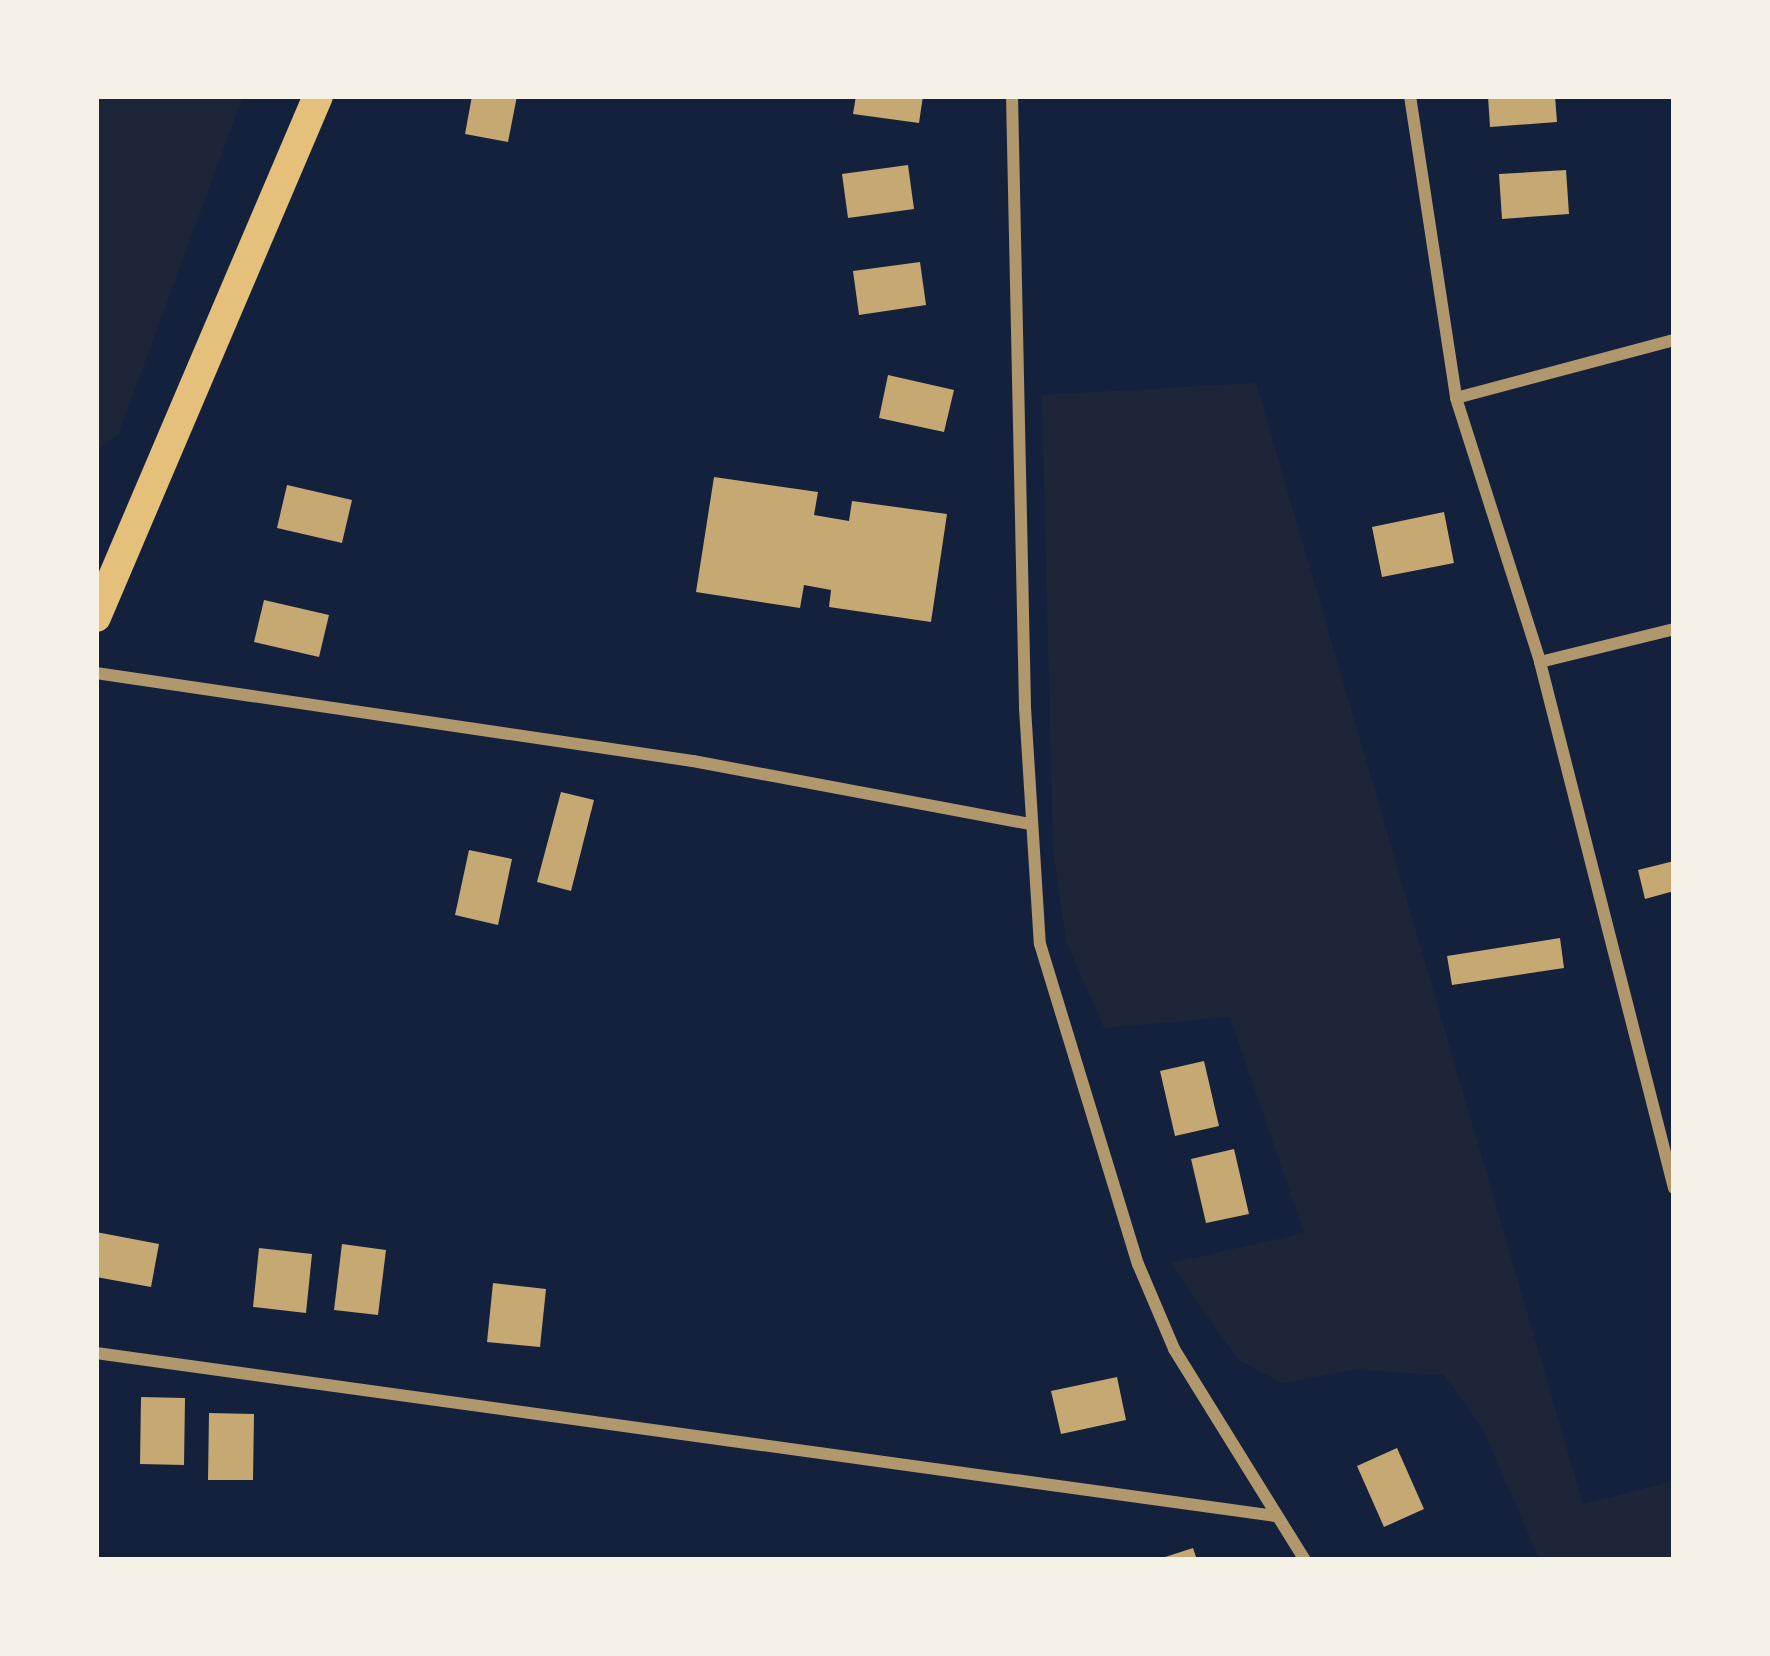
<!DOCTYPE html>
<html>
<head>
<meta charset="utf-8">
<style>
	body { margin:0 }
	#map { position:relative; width:1770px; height:1656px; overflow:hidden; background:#14213d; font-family:Figtree,sans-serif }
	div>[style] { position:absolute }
	.green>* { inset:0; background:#1d2539 }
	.building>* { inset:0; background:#c6a872 }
	.minor>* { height:12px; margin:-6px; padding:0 6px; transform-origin:6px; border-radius:6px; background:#b1986c }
	.primary>* { height:30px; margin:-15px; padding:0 15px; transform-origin:15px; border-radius:15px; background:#e5c07b }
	span { translate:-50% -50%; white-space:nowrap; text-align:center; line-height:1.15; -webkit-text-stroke:10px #f6f1e7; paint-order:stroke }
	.frame { position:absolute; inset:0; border:99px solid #f6f1e7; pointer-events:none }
</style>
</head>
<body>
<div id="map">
	<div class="green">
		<div style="clip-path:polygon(96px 96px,243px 96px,118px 435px,96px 451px)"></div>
		<div style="clip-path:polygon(1256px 383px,1583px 1504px,1674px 1481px,1674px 1560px,1540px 1560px,1482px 1428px,1444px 1375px,1354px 1370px,1282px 1383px,1237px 1359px,1171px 1263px,1304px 1233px,1230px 1017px,1104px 1028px,1066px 941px,1053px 850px,1042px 395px)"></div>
	</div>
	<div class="building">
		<div style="clip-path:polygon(472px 96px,517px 96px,508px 142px,465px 134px)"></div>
		<div style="clip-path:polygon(856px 96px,923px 96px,919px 123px,853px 114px)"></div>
		<div style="clip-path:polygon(1488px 96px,1555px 96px,1557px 122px,1490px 127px)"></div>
		<div style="clip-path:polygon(908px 165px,914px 209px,848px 218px,842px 174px)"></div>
		<div style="clip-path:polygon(1566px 170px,1569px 214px,1502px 219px,1499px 174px)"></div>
		<div style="clip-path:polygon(920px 262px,926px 305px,859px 315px,853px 271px)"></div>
		<div style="clip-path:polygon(888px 375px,954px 390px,944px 432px,879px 418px)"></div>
		<div style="clip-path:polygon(714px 477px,818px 492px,814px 515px,849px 521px,852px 501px,947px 514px,931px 622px,829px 607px,831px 590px,804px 585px,800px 608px,696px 592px)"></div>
		<div style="clip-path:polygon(287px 485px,352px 500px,342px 543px,277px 528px)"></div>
		<div style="clip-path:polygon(1444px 512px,1454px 563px,1382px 577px,1372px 527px)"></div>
		<div style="clip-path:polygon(264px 600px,329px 615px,319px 657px,254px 642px)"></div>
		<div style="clip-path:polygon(561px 792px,594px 800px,571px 891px,537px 882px)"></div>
		<div style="clip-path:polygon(469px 850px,512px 859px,498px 925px,455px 915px)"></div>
		<div style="clip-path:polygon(1674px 861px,1674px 891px,1645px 899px,1638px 870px)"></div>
		<div style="clip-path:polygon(1560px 938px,1564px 968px,1452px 985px,1447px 956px)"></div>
		<div style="clip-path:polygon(1204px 1061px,1219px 1126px,1175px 1136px,1160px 1071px)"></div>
		<div style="clip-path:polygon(1234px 1149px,1249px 1214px,1206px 1223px,1191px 1159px)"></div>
		<div style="clip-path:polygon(96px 1232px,159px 1244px,151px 1287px,96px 1277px)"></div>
		<div style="clip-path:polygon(342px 1244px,386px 1250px,378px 1315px,334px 1310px)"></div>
		<div style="clip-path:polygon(259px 1248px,312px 1254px,306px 1313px,253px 1307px)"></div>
		<div style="clip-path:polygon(493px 1283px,546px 1289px,540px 1347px,487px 1342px)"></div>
		<div style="clip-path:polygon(1117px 1377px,1126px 1420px,1061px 1434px,1051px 1391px)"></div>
		<div style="clip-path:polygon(141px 1397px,185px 1398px,184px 1465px,140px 1464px)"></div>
		<div style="clip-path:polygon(209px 1413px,254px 1414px,253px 1480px,208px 1480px)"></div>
		<div style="clip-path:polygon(1397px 1448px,1424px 1509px,1384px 1527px,1357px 1466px)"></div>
		<div style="clip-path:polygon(1193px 1548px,1197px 1560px,1160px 1560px,1159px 1559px)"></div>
	</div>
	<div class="minor">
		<div style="left:1012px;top:96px;width:612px;rotate:88.78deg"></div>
		<div style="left:1025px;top:708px;width:236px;rotate:86.4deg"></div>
		<div style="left:1040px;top:944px;width:335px;rotate:73deg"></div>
		<div style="left:1138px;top:1264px;width:92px;rotate:67deg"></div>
		<div style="left:1174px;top:1349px;width:248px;rotate:58.2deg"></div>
		<div style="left:1410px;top:96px;width:305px;rotate:81.3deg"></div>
		<div style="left:1456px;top:398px;width:277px;rotate:72.3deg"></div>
		<div style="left:1540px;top:662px;width:543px;rotate:75.71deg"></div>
		<div style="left:1456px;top:398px;width:226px;rotate:-14.9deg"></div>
		<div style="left:1540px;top:662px;width:138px;rotate:-13.8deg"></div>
		<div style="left:96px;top:673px;width:603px;rotate:8.39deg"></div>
		<div style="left:693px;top:761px;width:342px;rotate:10.6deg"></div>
		<div style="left:96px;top:1353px;width:1190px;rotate:7.87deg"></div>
	</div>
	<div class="primary">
		<div style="left:96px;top:617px;width:566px;rotate:-66.92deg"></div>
	</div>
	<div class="frame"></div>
</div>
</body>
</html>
